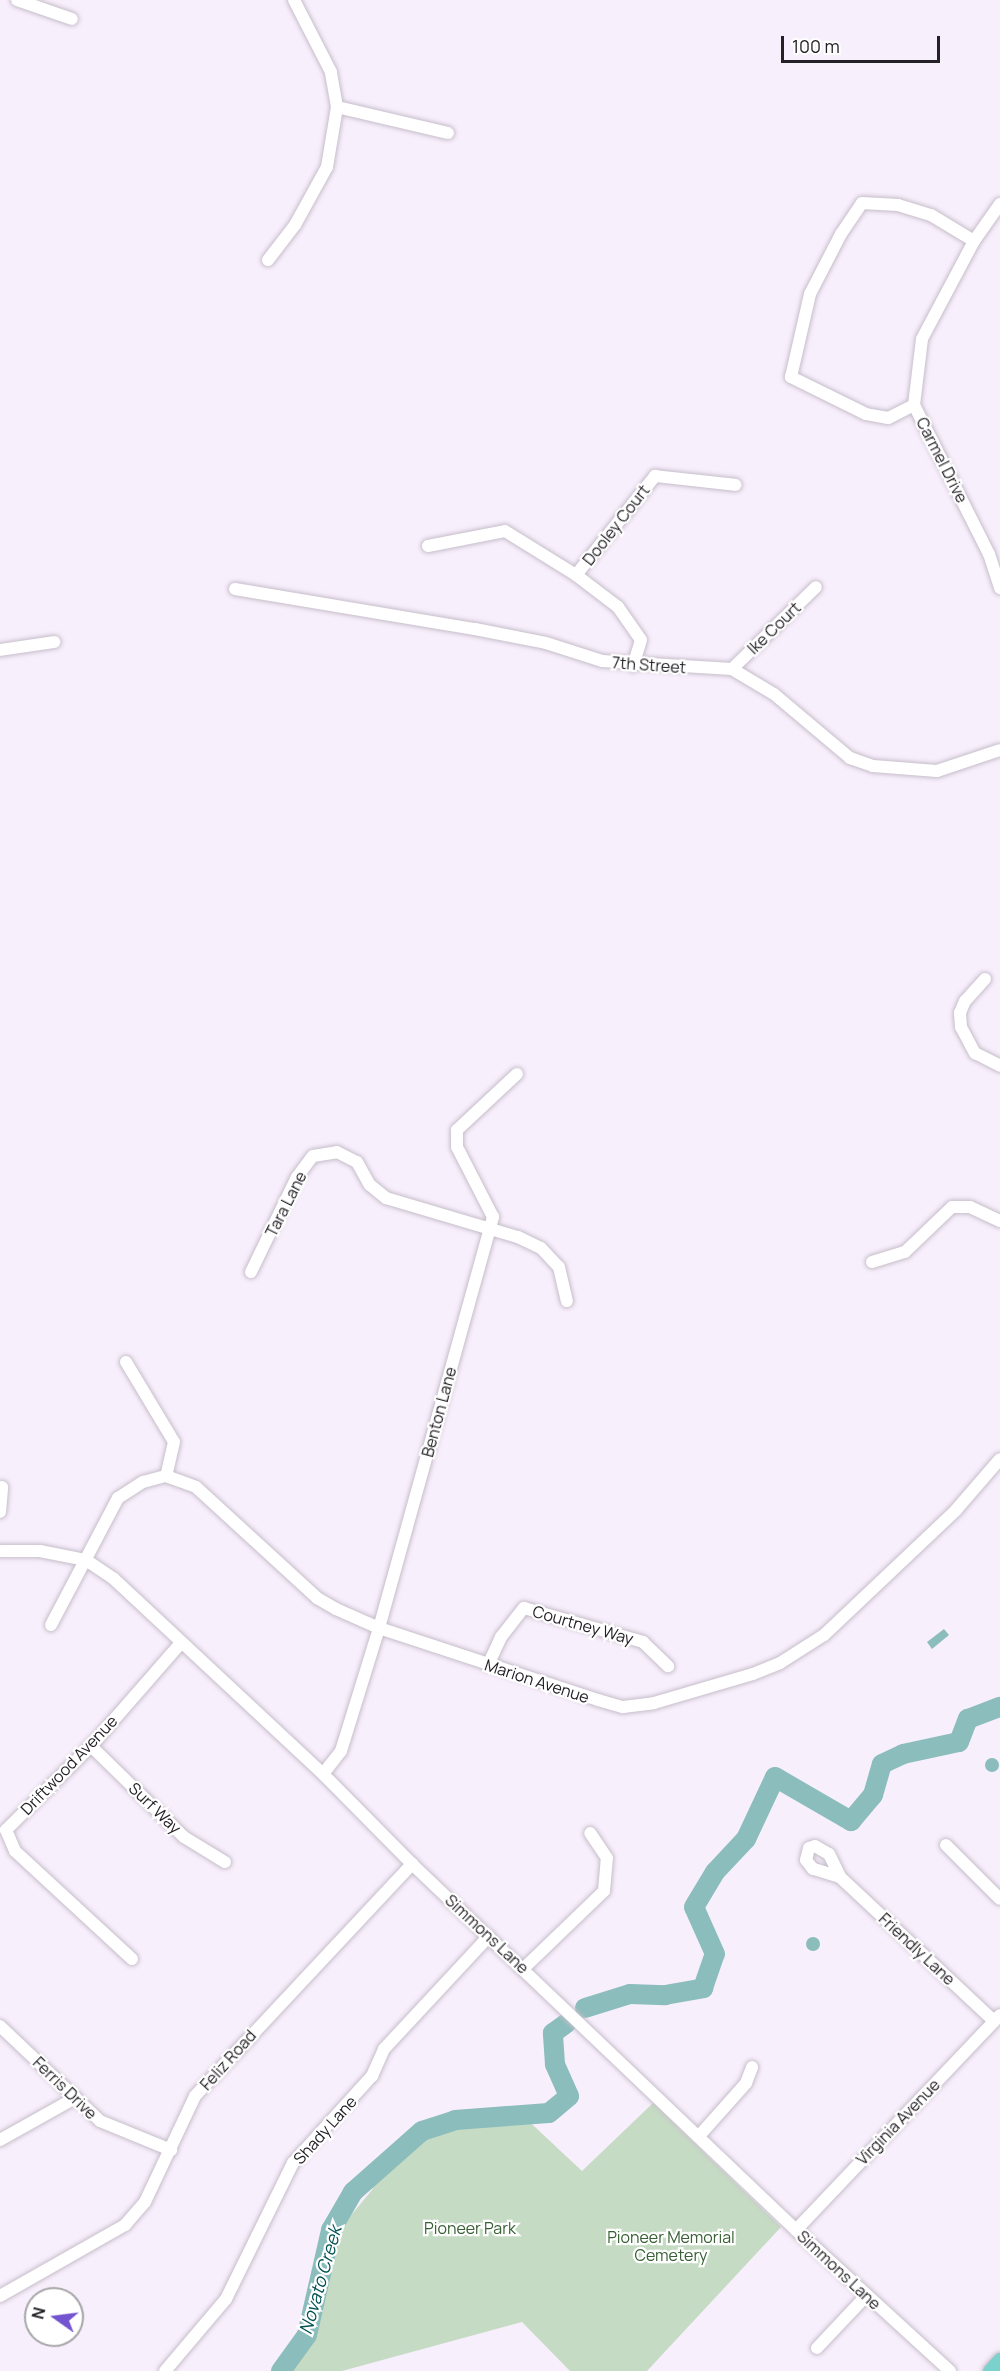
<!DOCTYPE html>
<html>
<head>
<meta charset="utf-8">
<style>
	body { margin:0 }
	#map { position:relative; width:1000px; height:2371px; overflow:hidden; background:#f8effc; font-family:Manrope,sans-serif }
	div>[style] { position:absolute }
	.green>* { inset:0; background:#c6dbc4 }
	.water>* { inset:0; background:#8bbdbd }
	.round { border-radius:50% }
	.river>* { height:20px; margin:-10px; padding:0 10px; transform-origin:10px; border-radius:10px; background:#8bbdbd }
	.roads { filter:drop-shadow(0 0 2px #c6beca) drop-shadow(0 0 2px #c6beca) }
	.minor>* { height:12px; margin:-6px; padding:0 6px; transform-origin:6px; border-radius:6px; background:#fff }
	.major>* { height:15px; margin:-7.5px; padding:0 7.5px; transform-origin:7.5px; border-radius:7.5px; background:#7bd1cc }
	span { translate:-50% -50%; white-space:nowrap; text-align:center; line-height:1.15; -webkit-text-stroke:4.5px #fff; paint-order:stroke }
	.street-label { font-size:16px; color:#242126 }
	.park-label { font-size:16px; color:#386034 }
	.water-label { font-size:18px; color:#025152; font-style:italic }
	.north { position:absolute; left:24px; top:2287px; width:60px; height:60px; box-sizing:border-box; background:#fff; border:2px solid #a7a6a8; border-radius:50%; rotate:284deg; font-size:16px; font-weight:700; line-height:24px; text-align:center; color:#242126 }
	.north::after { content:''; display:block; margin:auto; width:21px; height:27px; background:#7355cf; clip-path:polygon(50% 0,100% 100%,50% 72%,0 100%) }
	.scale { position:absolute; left:781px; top:36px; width:159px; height:27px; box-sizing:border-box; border:3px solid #242126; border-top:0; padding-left:8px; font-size:18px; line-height:21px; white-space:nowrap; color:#242126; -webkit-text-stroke:4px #fff; paint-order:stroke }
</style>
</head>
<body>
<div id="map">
	<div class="green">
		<div style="clip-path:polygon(653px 2103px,781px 2227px,647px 2371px,570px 2371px,522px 2322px,342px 2371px,292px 2371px,289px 2367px,328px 2255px,347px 2220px,372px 2190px,390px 2154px,422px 2131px,466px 2127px,490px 2111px,520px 2113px,582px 2171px)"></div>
	</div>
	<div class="water">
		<div style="clip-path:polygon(944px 1629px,949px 1635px,932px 1649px,927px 1642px)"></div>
		<div class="round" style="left:985px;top:1758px;width:14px;height:14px"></div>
		<div class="round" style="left:806px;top:1937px;width:14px;height:14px"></div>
	</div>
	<div class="river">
		<div style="left:585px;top:2008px;width:47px;rotate:-17.3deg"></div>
		<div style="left:630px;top:1994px;width:35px;rotate:2deg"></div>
		<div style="left:665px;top:1995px;width:39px;rotate:-10deg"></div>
		<div style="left:703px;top:1988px;width:36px;rotate:-71deg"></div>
		<div style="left:715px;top:1954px;width:51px;rotate:-114.1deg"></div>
		<div style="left:694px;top:1907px;width:41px;rotate:-59deg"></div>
		<div style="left:715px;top:1872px;width:45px;rotate:-46.8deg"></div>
		<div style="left:746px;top:1839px;width:68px;rotate:-64.9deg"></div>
		<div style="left:775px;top:1777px;width:88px;rotate:30.1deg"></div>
		<div style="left:851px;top:1821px;width:34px;rotate:-50deg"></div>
		<div style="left:873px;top:1795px;width:32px;rotate:-74deg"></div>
		<div style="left:882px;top:1764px;width:23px;rotate:-25deg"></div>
		<div style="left:903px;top:1754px;width:57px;rotate:-12.1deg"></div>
		<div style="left:959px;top:1742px;width:25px;rotate:-69deg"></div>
		<div style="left:968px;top:1719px;width:34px;rotate:-21deg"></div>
		<div style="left:281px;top:2371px;width:44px;rotate:-54.2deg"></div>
		<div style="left:307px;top:2335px;width:108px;rotate:-77.1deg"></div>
		<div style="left:331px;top:2230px;width:44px;rotate:-59.9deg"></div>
		<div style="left:353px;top:2192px;width:92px;rotate:-41.5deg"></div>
		<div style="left:422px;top:2131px;width:35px;rotate:-18deg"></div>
		<div style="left:455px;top:2120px;width:94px;rotate:-4.3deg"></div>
		<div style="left:549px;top:2113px;width:26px;rotate:-40deg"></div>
		<div style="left:569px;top:2096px;width:35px;rotate:-114deg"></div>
		<div style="left:555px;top:2064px;width:31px;rotate:-94deg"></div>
		<div style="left:553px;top:2033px;width:17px;rotate:-36deg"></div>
	</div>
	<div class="roads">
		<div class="minor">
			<div style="left:17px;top:0;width:58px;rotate:19.1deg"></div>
			<div style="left:337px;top:107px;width:114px;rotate:13.2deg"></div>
			<div style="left:1000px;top:204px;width:45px;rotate:125.1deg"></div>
			<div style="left:974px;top:241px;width:111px;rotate:118deg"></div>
			<div style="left:922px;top:339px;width:66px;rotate:96.9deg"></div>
			<div style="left:914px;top:405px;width:167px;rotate:63.3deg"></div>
			<div style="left:989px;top:554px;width:36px;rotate:72deg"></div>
			<div style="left:268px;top:260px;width:44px;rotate:-52.4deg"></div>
			<div style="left:295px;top:225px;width:66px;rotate:-61.1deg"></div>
			<div style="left:327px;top:167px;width:61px;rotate:-80.5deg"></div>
			<div style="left:337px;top:107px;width:36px;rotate:-100deg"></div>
			<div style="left:331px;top:72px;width:81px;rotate:-117.2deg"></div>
			<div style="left:914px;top:405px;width:29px;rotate:153deg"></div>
			<div style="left:888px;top:418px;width:22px;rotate:-170deg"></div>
			<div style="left:866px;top:414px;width:84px;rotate:-153.7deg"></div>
			<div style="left:791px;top:377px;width:85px;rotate:-77.1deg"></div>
			<div style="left:810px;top:294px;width:68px;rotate:-62.7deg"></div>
			<div style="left:841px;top:234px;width:37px;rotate:-56deg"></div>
			<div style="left:862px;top:203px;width:36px;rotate:3deg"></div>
			<div style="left:898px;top:205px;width:34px;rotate:17deg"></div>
			<div style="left:931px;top:215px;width:50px;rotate:31.2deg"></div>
			<div style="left:428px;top:546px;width:78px;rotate:-11deg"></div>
			<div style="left:505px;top:531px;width:84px;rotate:31.8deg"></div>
			<div style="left:576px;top:575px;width:53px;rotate:37.3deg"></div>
			<div style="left:618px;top:607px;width:40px;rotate:55.1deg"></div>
			<div style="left:641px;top:640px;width:27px;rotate:107deg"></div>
			<div style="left:576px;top:575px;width:127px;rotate:-51.4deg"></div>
			<div style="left:655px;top:476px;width:81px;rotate:6.3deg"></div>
			<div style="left:235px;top:589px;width:243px;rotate:9.5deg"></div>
			<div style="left:475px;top:629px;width:72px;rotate:11.2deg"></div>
			<div style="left:546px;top:643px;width:59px;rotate:17.8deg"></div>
			<div style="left:602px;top:661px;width:130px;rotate:3.5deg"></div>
			<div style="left:732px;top:669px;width:49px;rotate:30.8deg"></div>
			<div style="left:774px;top:694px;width:99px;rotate:40.1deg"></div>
			<div style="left:850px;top:758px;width:24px;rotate:19deg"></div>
			<div style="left:873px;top:766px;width:64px;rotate:4.5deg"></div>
			<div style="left:937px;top:771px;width:66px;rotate:-18.4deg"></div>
			<div style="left:0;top:650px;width:55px;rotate:-8.4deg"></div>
			<div style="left:732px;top:669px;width:117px;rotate:-44.3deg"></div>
			<div style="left:985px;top:979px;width:30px;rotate:132deg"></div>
			<div style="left:965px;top:1001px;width:13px;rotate:113deg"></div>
			<div style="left:960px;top:1013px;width:14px;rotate:86deg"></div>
			<div style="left:961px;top:1027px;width:30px;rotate:62deg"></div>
			<div style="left:975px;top:1053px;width:28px;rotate:27deg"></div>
			<div style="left:872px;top:1262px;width:34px;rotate:-17deg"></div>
			<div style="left:905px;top:1252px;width:65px;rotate:-43.8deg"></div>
			<div style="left:952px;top:1207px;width:18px"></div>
			<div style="left:970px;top:1207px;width:33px;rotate:25deg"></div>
			<div style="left:251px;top:1272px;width:106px;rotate:-64.2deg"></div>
			<div style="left:297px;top:1177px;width:26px;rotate:-53deg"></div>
			<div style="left:313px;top:1156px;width:24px;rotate:-9deg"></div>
			<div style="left:337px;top:1152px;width:22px;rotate:27deg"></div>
			<div style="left:357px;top:1162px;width:26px;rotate:61deg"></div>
			<div style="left:370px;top:1185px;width:21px;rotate:39deg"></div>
			<div style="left:386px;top:1198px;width:138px;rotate:16.5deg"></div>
			<div style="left:518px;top:1237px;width:25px;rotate:26deg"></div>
			<div style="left:541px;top:1248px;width:26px;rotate:47deg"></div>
			<div style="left:559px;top:1267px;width:35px;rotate:77deg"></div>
			<div style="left:126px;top:1362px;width:93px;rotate:59deg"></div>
			<div style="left:174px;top:1442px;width:35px;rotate:103deg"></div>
			<div style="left:0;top:1512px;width:25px;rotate:-85deg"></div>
			<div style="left:0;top:1551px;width:40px"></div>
			<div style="left:40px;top:1551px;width:47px;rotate:11.1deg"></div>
			<div style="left:86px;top:1560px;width:34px;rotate:34deg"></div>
			<div style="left:114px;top:1579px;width:286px;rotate:43deg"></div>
			<div style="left:323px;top:1774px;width:127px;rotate:45.3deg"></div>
			<div style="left:412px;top:1864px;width:530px;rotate:43.63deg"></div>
			<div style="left:796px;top:2230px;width:209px;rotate:42.5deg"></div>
			<div style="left:51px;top:1625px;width:144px;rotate:-62.2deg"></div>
			<div style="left:118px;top:1498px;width:30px;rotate:-33deg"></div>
			<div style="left:143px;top:1482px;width:24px;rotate:-15deg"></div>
			<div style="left:166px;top:1476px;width:32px;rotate:20deg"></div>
			<div style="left:196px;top:1487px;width:164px;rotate:42.5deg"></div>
			<div style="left:317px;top:1598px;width:22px;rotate:30deg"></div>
			<div style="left:336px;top:1609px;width:47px;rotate:23.8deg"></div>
			<div style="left:379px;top:1628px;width:231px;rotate:18.2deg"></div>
			<div style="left:598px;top:1700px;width:26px;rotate:16deg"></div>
			<div style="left:623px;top:1707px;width:31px;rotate:-7deg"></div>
			<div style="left:654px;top:1703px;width:103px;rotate:-16.3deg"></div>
			<div style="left:753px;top:1674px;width:29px;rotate:-22deg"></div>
			<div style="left:780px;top:1663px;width:52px;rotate:-32.5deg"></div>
			<div style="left:824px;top:1635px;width:182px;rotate:-43.4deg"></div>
			<div style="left:956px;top:1510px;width:67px;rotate:-49.2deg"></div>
			<div style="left:488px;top:1665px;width:31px;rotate:-65deg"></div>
			<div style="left:501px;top:1637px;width:37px;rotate:-52deg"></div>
			<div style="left:524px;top:1608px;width:124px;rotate:15.9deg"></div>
			<div style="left:643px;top:1642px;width:35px;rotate:44deg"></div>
			<div style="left:91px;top:1746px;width:130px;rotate:44.4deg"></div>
			<div style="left:184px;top:1837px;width:48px;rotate:31.4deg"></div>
			<div style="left:323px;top:1774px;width:29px;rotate:-52deg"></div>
			<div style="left:341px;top:1751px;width:129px;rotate:-72.8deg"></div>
			<div style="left:379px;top:1628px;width:427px;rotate:-74.5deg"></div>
			<div style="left:493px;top:1217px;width:79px;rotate:-117.2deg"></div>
			<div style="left:457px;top:1147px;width:17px;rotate:-90deg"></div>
			<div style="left:457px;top:1130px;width:82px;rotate:-43deg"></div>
			<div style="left:946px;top:1845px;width:76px;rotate:45deg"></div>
			<div style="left:840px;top:1877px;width:28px;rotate:-163deg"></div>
			<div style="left:813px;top:1869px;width:11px;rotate:-128deg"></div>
			<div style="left:806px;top:1860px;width:12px;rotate:-76deg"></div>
			<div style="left:809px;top:1848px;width:6px;rotate:-18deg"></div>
			<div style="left:815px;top:1846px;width:16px;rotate:30deg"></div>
			<div style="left:829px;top:1854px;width:25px;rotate:64deg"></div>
			<div style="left:840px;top:1877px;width:211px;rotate:43.1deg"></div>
			<div style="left:132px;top:1959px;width:159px;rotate:-137.3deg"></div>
			<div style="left:15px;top:1851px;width:23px;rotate:-113deg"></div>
			<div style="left:6px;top:1830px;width:120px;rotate:-44.7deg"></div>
			<div style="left:91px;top:1746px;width:137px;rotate:-48.9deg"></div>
			<div style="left:524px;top:1968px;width:111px;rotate:-43.9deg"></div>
			<div style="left:604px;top:1891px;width:33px;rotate:-85deg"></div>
			<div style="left:607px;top:1858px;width:30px;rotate:-124deg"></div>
			<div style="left:0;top:2026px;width:138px;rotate:43.5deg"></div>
			<div style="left:100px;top:2121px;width:77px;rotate:22.2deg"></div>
			<div style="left:699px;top:2136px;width:71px;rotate:-48.4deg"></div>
			<div style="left:746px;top:2083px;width:17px;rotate:-69deg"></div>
			<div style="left:0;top:2140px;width:86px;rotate:-29.2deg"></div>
			<div style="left:796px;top:2230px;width:296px;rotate:-46.5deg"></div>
			<div style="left:0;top:2296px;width:144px;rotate:-29.6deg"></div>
			<div style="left:125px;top:2225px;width:30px;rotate:-49deg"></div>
			<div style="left:145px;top:2202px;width:117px;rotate:-64.7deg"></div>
			<div style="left:195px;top:2096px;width:318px;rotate:-46.9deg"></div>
			<div style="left:817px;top:2348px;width:71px;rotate:-46.7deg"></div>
			<div style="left:165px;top:2371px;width:94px;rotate:-49.7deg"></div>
			<div style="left:226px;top:2299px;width:152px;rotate:-63.8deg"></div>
			<div style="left:293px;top:2163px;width:118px;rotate:-47.8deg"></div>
			<div style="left:372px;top:2076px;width:30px;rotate:-66deg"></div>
			<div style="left:384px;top:2049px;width:154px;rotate:-47.1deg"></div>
		</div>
		<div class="major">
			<div style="left:990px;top:2371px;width:15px;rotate:-48deg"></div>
		</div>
	</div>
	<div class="street-label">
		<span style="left:942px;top:460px;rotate:63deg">Carmel Drive</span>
		<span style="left:616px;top:525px;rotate:-52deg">Dooley Court</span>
		<span style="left:774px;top:628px;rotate:-44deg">Ike Court</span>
		<span style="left:649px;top:665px;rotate:4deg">7th Street</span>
		<span style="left:286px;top:1204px;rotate:-63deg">Tara Lane</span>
		<span style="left:439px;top:1412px;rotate:-75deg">Benton Lane</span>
		<span style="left:583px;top:1625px;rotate:16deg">Courtney Way</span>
		<span style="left:537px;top:1681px;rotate:18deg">Marion Avenue</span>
		<span style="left:69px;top:1765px;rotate:-46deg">Driftwood Avenue</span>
		<span style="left:155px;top:1808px;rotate:44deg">Surf Way</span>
		<span style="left:487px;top:1934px;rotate:43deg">Simmons Lane</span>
		<span style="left:917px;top:1949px;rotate:43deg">Friendly Lane</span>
		<span style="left:228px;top:2060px;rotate:-48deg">Feliz Road</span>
		<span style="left:65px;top:2088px;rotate:44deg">Ferris Drive</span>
		<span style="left:898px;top:2122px;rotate:-46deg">Virginia Avenue</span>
		<span style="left:325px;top:2130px;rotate:-48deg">Shady Lane</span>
		<span style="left:839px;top:2270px;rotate:43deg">Simmons Lane</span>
	</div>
	<div class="park-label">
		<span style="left:470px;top:2228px">Pioneer Park</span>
		<span style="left:671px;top:2246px">Pioneer Memorial<br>Cemetery</span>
	</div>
	<div class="water-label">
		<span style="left:320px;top:2280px;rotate:-74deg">Novato Creek</span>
	</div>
	<div class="north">N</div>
	<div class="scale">100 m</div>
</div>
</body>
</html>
